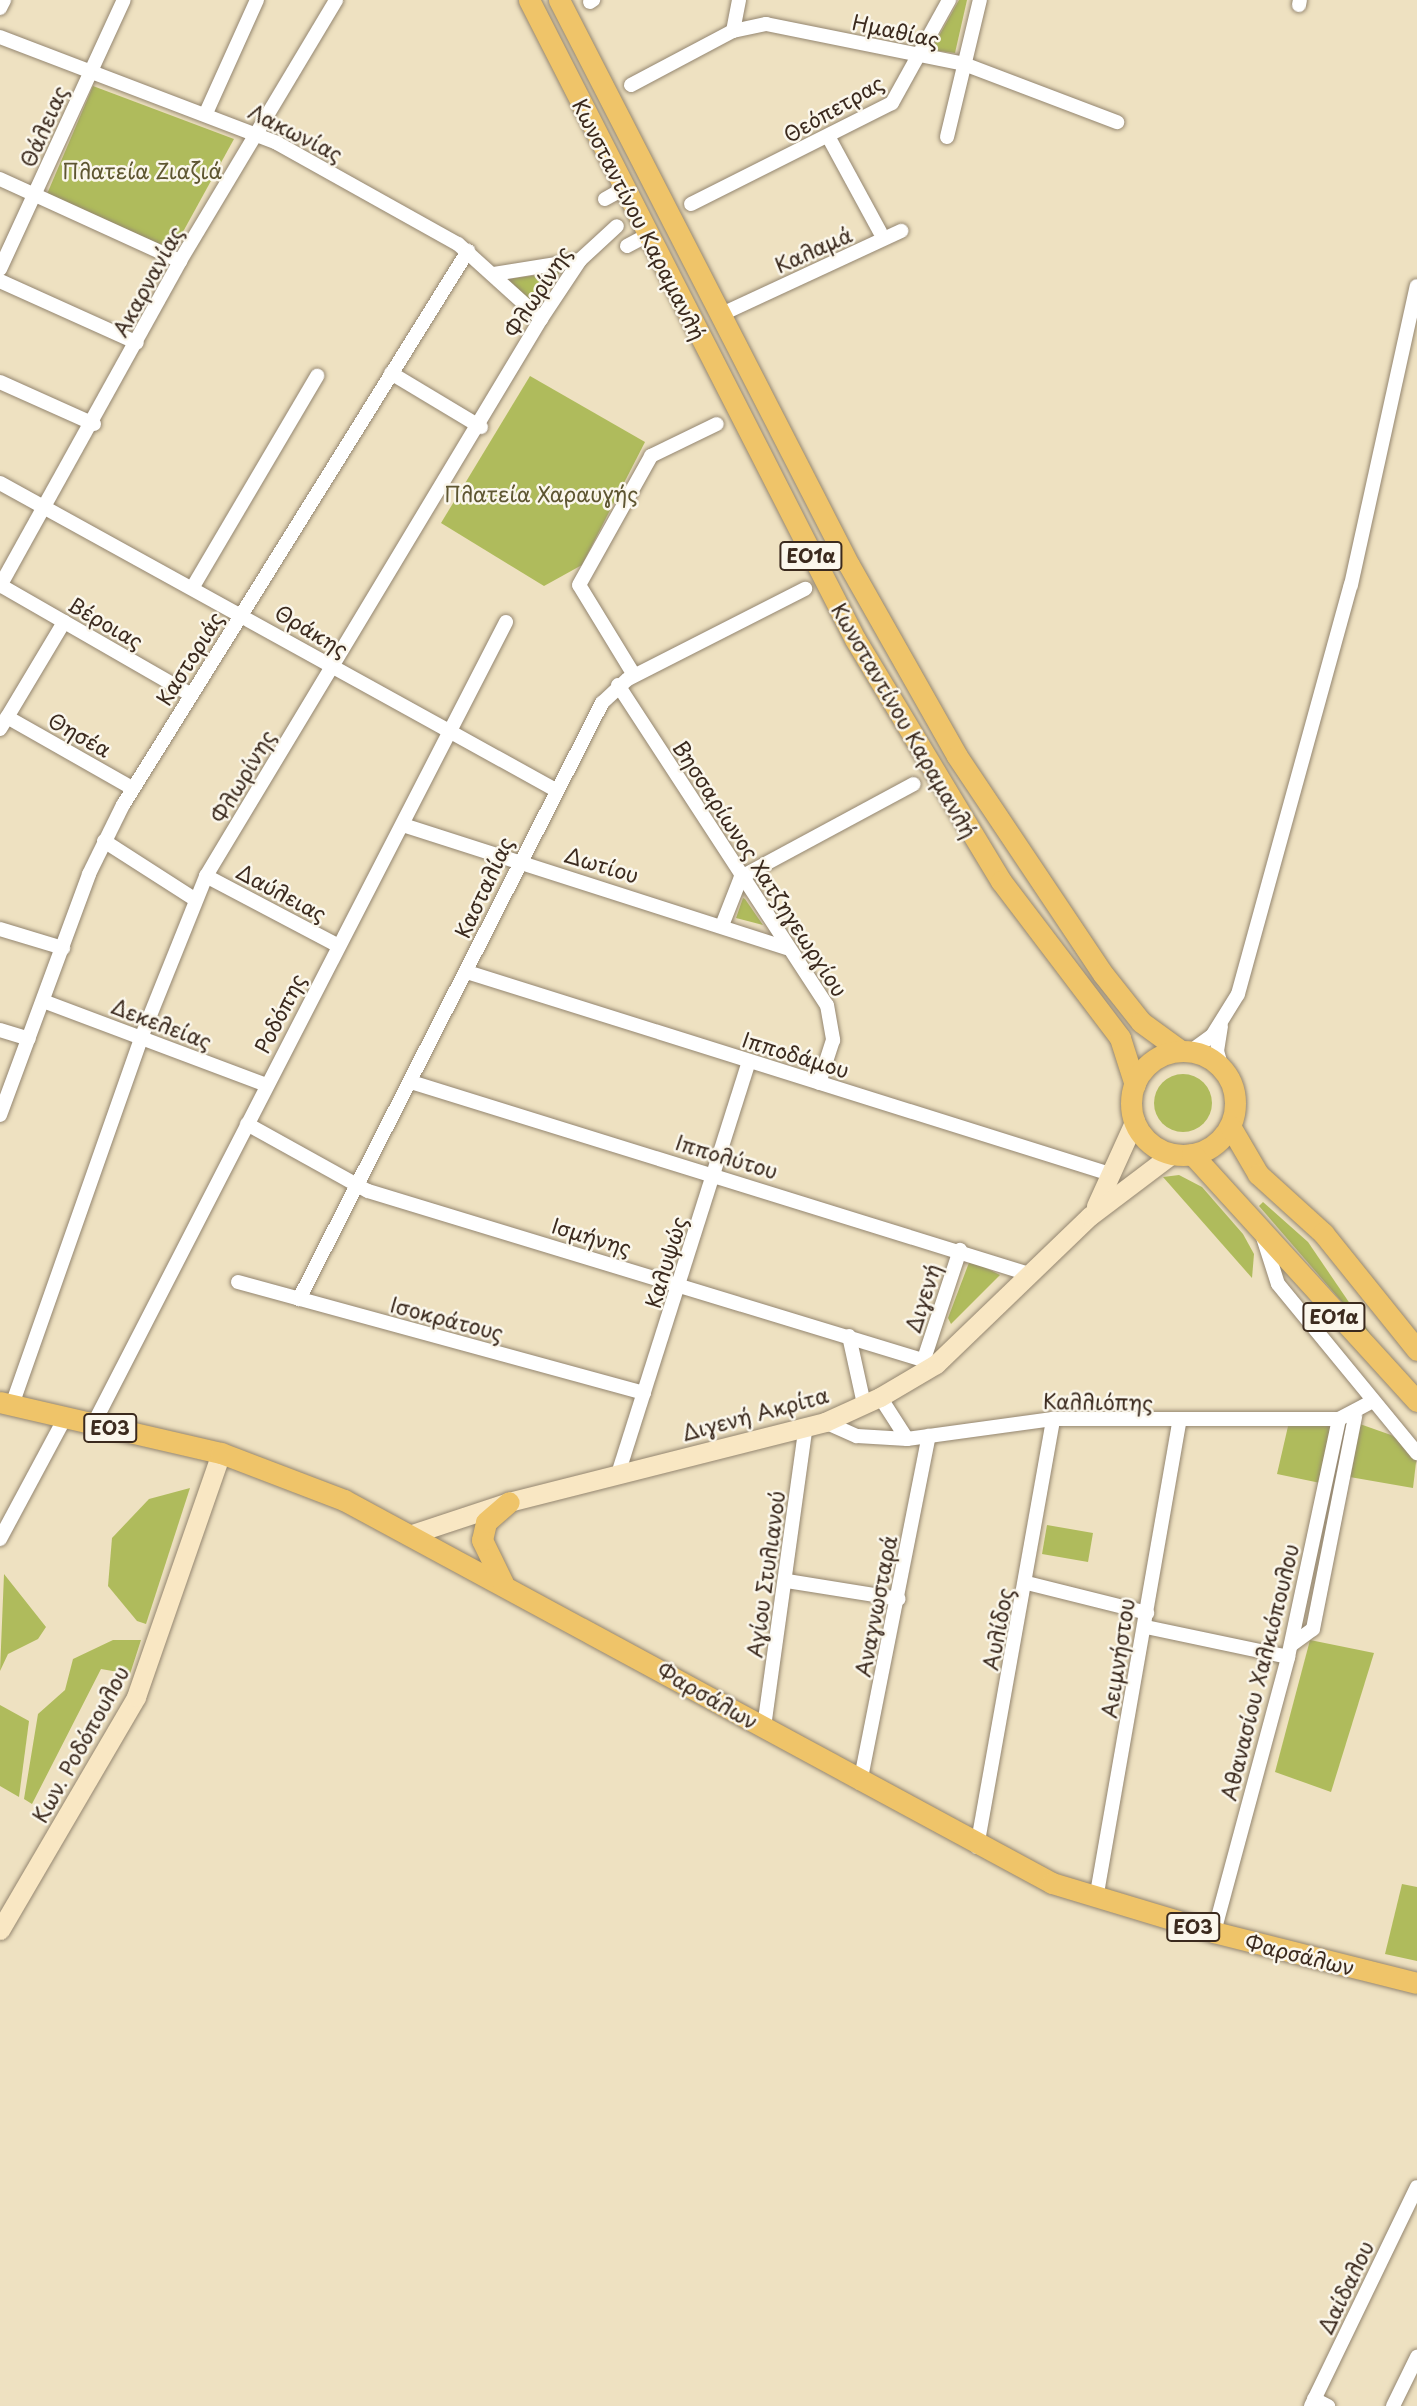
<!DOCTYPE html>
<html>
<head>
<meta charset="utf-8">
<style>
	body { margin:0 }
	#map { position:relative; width:1417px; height:2406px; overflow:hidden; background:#eee1c1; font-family:"Playpen Sans",sans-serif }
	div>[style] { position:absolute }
	.green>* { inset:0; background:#afbb5c }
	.round { border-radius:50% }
	.roads { filter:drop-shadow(0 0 2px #948670) drop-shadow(0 0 2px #948670) }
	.street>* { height:14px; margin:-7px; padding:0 7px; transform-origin:7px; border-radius:7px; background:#fff }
	.secondary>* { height:19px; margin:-9.5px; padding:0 9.5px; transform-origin:9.5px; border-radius:9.5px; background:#f9e7c3 }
	.primary>* { height:21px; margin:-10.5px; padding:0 10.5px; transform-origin:10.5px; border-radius:10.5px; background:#efc469 }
	.primary>.ring { margin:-10.5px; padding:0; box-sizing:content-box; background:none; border:21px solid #efc469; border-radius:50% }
	span { translate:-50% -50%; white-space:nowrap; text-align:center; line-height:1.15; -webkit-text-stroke:5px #fbf7ec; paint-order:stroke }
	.shield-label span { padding:2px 5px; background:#fbf7ec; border:2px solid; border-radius:5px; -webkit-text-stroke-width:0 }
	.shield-label { font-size:19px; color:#3b2a1e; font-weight:700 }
	.street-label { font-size:21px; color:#3b2a1e }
	.park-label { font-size:21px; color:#5e5631 }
</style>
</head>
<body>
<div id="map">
	<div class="green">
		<div style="clip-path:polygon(959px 0,967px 0,955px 53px,931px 50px)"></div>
		<div style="clip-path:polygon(93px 86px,234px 139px,173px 250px,47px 194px)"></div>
		<div style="clip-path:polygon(560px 272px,535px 306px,509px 281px,509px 279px)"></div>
		<div style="clip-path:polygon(530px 376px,645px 442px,582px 565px,544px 586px,441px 523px)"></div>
		<div style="clip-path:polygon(743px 898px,745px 899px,763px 925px,736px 918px)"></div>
		<div class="round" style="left:1154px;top:1074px;width:58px;height:58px"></div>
		<div style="clip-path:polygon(1179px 1175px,1202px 1187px,1243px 1234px,1254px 1254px,1252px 1278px,1163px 1177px)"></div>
		<div style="clip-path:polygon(1263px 1202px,1308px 1242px,1374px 1339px,1259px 1206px)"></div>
		<div style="clip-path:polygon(970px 1260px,1000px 1275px,951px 1324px,948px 1318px)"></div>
		<div style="clip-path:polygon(1346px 1420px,1330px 1485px,1277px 1474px,1289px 1422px)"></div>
		<div style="clip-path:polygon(1357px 1423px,1391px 1435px,1417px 1454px,1413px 1488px,1344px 1476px)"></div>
		<div style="clip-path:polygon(190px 1488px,146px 1624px,137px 1621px,108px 1586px,112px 1538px,149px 1499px)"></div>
		<div style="clip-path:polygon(1047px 1525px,1093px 1533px,1088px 1562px,1042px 1554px)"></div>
		<div style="clip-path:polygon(4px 1574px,46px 1627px,38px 1639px,8px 1654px,0 1671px)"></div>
		<div style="clip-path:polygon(113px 1640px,141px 1640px,130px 1674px,101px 1669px,32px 1804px,24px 1799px,38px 1714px,65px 1690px,73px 1659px)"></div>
		<div style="clip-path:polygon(1310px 1640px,1374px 1653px,1331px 1792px,1275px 1772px)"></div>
		<div style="clip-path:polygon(0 1705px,29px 1721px,19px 1797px,0 1786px)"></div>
		<div style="clip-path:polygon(1402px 1884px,1417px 1887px,1417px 1961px,1385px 1954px)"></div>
	</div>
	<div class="roads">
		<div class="street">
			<div style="left:590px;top:2px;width:4px;rotate:-34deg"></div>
			<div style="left:1299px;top:5px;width:5px;rotate:-79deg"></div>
			<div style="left:0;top:8px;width:9px;rotate:-63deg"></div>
			<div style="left:733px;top:31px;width:32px;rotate:-79deg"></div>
			<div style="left:0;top:37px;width:297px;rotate:20.9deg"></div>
			<div style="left:277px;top:143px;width:207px;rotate:29.2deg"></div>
			<div style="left:458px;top:244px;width:112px;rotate:42.1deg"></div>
			<div style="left:631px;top:85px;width:115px;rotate:-27.9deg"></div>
			<div style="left:733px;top:31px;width:34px;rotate:-12deg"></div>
			<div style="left:766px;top:24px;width:202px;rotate:11.4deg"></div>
			<div style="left:964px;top:64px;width:164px;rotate:20.8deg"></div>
			<div style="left:206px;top:113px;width:124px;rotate:-65.7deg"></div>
			<div style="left:947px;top:137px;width:141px;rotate:-76.5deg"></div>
			<div style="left:829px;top:138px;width:107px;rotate:61.5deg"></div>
			<div style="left:0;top:179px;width:198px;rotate:24.5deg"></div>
			<div style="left:605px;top:199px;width:23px;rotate:-29deg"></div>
			<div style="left:691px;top:204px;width:225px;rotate:-26.7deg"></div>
			<div style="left:892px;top:103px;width:118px;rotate:-61deg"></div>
			<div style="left:627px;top:246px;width:24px;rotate:-28deg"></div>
			<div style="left:0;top:269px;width:296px;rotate:-65.3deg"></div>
			<div style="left:494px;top:274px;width:87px;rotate:-9.2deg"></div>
			<div style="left:0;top:281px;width:150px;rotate:24.3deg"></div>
			<div style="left:720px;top:315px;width:200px;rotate:-24.9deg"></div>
			<div style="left:391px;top:373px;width:105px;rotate:31deg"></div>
			<div style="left:0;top:382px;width:103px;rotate:24.1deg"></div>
			<div style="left:0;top:483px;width:633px;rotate:28.91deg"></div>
			<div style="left:0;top:585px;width:220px;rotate:29.9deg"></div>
			<div style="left:194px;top:585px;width:243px;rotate:-59.5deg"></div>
			<div style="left:0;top:586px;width:372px;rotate:-61deg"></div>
			<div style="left:180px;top:261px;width:304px;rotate:-59.1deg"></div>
			<div style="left:634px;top:675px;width:105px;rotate:-121.4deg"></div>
			<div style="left:579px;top:585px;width:148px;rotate:-60.8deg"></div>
			<div style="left:651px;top:456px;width:73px;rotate:-25.9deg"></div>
			<div style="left:618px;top:685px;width:382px;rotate:56.9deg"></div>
			<div style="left:827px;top:1005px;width:36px;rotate:80deg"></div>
			<div style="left:833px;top:1040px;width:45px;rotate:108deg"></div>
			<div style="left:7px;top:717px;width:144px;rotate:29.6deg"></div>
			<div style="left:0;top:729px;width:125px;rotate:-59.1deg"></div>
			<div style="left:403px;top:825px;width:403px;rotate:17.8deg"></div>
			<div style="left:104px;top:841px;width:109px;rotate:32.7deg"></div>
			<div style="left:206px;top:876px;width:148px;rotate:27.8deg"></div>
			<div style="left:723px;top:923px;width:49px;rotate:-68.6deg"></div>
			<div style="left:741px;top:877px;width:196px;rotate:-28.3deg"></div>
			<div style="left:0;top:929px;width:66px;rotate:16.8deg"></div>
			<div style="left:467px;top:972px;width:677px;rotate:17.44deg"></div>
			<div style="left:43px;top:1001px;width:238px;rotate:20.6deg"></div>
			<div style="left:1221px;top:1026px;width:25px;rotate:99deg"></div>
			<div style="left:1217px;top:1051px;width:22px;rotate:74deg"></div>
			<div style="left:0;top:1030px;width:30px;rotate:17deg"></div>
			<div style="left:1191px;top:1051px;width:26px;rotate:-36deg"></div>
			<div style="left:1212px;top:1036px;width:49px;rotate:-58.2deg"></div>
			<div style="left:1238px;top:994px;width:424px;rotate:-74.6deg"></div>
			<div style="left:1351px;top:585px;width:306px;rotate:-77.6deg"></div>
			<div style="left:411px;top:1082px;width:647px;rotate:17.26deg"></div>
			<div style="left:0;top:1115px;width:257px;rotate:-69.7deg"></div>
			<div style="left:89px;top:874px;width:77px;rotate:-63.8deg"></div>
			<div style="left:123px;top:805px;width:653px;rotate:-58.09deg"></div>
			<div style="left:247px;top:1124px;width:138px;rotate:29deg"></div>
			<div style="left:368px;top:1191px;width:594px;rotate:16.94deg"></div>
			<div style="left:1262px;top:1234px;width:52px;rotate:72.3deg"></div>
			<div style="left:1278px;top:1284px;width:219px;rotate:50.6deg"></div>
			<div style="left:238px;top:1282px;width:421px;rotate:15.3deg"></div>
			<div style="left:299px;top:1299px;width:669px;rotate:-63.05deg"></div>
			<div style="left:602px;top:703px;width:35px;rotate:-43deg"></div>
			<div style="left:628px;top:679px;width:199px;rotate:-27deg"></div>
			<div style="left:849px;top:1336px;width:70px;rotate:77.6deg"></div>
			<div style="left:924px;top:1359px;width:115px;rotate:-71.7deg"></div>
			<div style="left:880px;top:1397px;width:50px;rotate:57.3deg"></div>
			<div style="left:12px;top:1405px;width:389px;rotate:-70.6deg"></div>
			<div style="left:141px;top:1038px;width:175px;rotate:-68.1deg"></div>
			<div style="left:206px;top:876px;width:650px;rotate:-58.98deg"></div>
			<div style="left:541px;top:319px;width:71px;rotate:-56.5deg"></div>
			<div style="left:580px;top:260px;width:50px;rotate:-42.6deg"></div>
			<div style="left:825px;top:1422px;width:35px;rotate:24deg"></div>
			<div style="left:857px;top:1436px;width:50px;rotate:3.4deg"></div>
			<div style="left:907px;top:1439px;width:147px;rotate:-7.8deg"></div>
			<div style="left:1053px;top:1419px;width:286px"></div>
			<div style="left:1339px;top:1419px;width:36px;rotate:-28deg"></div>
			<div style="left:93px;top:1425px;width:903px;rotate:-62.78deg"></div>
			<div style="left:618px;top:1474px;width:432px;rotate:-72.4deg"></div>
			<div style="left:0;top:1539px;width:137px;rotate:-61.8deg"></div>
			<div style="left:787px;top:1581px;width:113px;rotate:9.1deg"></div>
			<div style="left:1027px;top:1583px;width:124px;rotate:14deg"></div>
			<div style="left:1146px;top:1627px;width:145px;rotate:11.9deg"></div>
			<div style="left:1291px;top:1645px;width:27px;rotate:-36deg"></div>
			<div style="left:1313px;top:1629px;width:217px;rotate:-78.8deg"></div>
			<div style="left:764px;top:1727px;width:304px;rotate:-82.1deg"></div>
			<div style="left:860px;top:1783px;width:354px;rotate:-78.8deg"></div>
			<div style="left:977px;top:1847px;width:435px;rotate:-79.9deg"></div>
			<div style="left:1096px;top:1899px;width:482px;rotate:-80.1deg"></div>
			<div style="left:1214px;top:1932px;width:285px;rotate:-74.9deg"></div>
			<div style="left:1288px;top:1657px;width:243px;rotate:-77.9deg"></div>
			<div style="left:1314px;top:2399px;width:16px;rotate:27deg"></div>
			<div style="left:1311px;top:2406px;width:243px;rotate:-64.2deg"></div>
			<div style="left:1393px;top:2406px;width:55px;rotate:-63.9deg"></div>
		</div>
		<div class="secondary">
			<div style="left:1096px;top:1206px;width:94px;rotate:-65.6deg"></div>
			<div style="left:412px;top:1534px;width:102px;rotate:-18.3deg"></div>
			<div style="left:509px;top:1502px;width:326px;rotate:-14.2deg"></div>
			<div style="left:825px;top:1422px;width:60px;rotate:-24.4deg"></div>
			<div style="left:880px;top:1397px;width:65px;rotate:-30.5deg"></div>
			<div style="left:936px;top:1364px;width:214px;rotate:-43.9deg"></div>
			<div style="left:1090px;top:1216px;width:103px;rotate:-37.1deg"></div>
			<div style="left:0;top:1930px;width:270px;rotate:-59.7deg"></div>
			<div style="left:136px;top:1697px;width:258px;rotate:-70.8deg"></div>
		</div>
		<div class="primary">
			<div style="left:529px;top:0;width:717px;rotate:62.97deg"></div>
			<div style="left:855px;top:639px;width:283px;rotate:58.9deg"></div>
			<div style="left:1001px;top:881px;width:197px;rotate:52.8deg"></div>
			<div style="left:1120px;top:1038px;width:49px;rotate:72.3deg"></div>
			<div style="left:559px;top:0;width:635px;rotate:62.83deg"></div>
			<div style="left:849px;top:565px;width:219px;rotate:60.5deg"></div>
			<div style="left:957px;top:756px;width:262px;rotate:56.2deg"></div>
			<div style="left:1103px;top:974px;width:61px;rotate:51.6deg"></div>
			<div style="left:1141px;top:1022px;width:46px;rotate:36.1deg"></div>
			<div class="ring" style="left:1131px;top:1051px;width:83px;height:83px"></div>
			<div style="left:1230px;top:1126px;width:56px;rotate:59.7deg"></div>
			<div style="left:1258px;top:1174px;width:88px;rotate:42.2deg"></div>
			<div style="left:1323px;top:1233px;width:150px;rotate:51.2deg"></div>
			<div style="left:1192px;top:1154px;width:334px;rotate:47.7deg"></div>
			<div style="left:0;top:1402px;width:227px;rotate:13deg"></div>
			<div style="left:221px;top:1453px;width:132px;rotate:20.9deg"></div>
			<div style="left:344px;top:1500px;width:805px;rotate:28.41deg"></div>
			<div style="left:1052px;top:1883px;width:169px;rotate:16.8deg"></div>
			<div style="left:1214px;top:1932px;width:209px;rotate:14.1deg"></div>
			<div style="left:503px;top:1583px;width:48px;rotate:-116deg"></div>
			<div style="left:482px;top:1540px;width:18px;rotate:-77deg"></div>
			<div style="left:486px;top:1522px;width:30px;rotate:-41deg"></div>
		</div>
	</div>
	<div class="shield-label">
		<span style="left:811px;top:556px">ΕΟ1α</span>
		<span style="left:1334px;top:1317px">ΕΟ1α</span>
		<span style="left:110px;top:1428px">ΕΟ3</span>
		<span style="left:1193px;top:1927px">ΕΟ3</span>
	</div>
	<div class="street-label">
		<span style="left:896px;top:30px;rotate:12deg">Ημαθίας</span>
		<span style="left:833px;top:108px;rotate:-30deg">Θεόπετρας</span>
		<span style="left:43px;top:126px;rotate:-66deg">Θάλειας</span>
		<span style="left:296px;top:132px;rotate:27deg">Λακωνίας</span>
		<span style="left:640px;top:219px;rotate:63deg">Κωνσταντίνου Καραμανλή</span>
		<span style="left:813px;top:249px;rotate:-24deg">Καλαμά</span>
		<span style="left:147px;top:281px;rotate:-61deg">Ακαρνανίας</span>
		<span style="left:537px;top:291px;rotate:-57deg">Φλωρίνης</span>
		<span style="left:106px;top:622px;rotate:30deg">Βέροιας</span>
		<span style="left:312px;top:630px;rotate:31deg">Θράκης</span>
		<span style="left:189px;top:658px;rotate:-58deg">Καστοριάς</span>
		<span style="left:905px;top:720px;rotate:60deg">Κωνσταντίνου Καραμανλή</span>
		<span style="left:80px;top:734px;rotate:29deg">Θησέα</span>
		<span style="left:242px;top:776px;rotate:-59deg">Φλωρίνης</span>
		<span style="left:602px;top:864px;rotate:17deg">Δωτίου</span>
		<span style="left:761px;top:868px;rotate:57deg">Βησσαρίωνος Χατζηγεωργίου</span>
		<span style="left:483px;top:887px;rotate:-65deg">Κασταλίας</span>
		<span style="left:282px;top:892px;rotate:28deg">Δαύλειας</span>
		<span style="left:279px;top:1013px;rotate:-63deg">Ροδόπης</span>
		<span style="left:162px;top:1023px;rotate:21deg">Δεκελείας</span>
		<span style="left:796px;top:1054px;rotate:17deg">Ιπποδάμου</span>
		<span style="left:727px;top:1156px;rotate:17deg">Ιππολύτου</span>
		<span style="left:592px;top:1236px;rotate:17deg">Ισμήνης</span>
		<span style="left:665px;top:1262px;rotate:-73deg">Καλυψώς</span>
		<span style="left:922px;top:1298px;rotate:-72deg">Διγενή</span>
		<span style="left:447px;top:1318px;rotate:15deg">Ισοκράτους</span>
		<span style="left:1098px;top:1401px;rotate:1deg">Καλλιόπης</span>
		<span style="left:755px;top:1413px;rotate:-15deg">Διγενή Ακρίτα</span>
		<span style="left:765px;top:1574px;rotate:-82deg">Αγίου Στυλιανού</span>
		<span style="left:875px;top:1606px;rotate:-79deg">Αναγνωσταρά</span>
		<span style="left:997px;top:1629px;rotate:-79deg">Αυλίδος</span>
		<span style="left:1117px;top:1658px;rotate:-81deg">Αειμνήστου</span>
		<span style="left:1259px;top:1672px;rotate:-76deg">Αθανασίου Χαλκιόπουλου</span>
		<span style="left:708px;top:1695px;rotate:30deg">Φαρσάλων</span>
		<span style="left:80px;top:1744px;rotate:-61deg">Κων. Ροδόπουλου</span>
		<span style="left:1300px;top:1954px;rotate:14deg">Φαρσάλων</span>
		<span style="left:1345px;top:2287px;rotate:-64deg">Δαίδαλου</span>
	</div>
	<div class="park-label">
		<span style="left:142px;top:170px">Πλατεία Ζιαζιά</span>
		<span style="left:541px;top:493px">Πλατεία Χαραυγής</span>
	</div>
</div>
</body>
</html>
